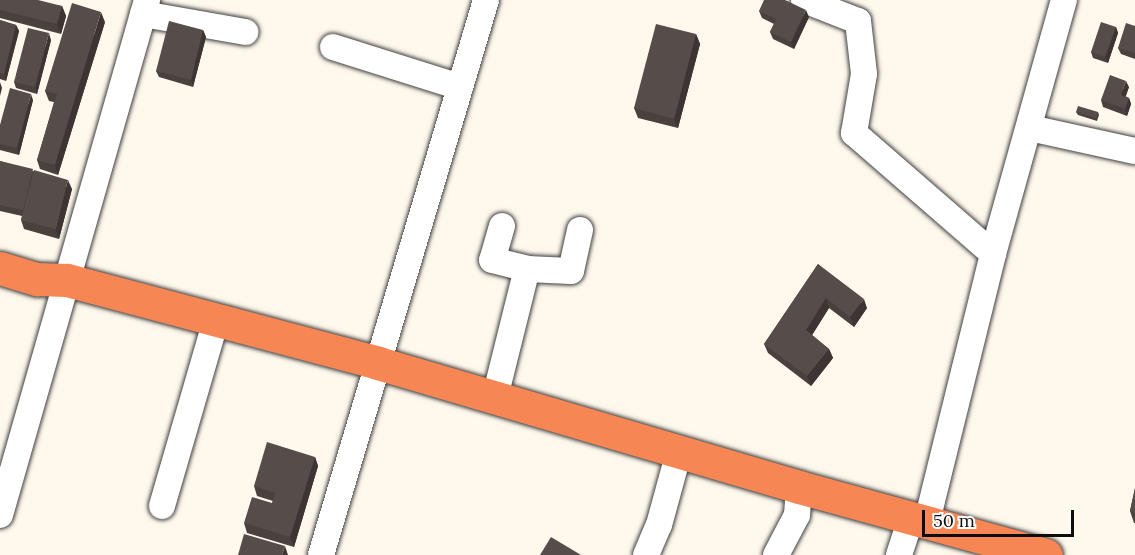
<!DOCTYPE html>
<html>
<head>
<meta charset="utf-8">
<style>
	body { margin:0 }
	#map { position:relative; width:1135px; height:555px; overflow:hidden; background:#fff9ed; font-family:Lora,serif }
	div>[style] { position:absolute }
	.roads { filter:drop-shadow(0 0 2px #404040) drop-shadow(0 0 2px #404040) }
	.minor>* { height:26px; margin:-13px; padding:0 13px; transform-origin:13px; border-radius:13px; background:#fff }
	.highway>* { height:33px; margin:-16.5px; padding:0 16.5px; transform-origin:16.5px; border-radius:16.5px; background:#f68654 }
	.wall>* { inset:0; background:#4a413f }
	.shaded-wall>* { inset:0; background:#3c3533 }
	.building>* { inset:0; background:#564c49 }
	span { translate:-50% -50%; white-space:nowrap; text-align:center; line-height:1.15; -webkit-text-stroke:6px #fff; paint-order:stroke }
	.scale { position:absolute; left:922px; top:510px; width:152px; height:27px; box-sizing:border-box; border:3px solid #0d0d0d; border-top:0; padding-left:8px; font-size:18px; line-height:21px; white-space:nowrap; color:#0d0d0d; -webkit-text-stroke:4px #fff; paint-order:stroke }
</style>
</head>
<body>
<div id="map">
	<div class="roads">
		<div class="minor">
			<div style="left:804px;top:0;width:58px;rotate:21.3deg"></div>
			<div style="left:858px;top:21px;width:53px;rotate:83.5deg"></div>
			<div style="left:864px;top:74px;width:60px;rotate:99.6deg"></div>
			<div style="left:854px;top:133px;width:184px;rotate:41deg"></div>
			<div style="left:143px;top:14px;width:104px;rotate:10deg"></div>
			<div style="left:333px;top:47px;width:133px;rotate:17.5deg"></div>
			<div style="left:1030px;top:128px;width:107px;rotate:12.4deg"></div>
			<div style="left:502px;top:226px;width:35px;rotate:106deg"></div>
			<div style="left:492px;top:260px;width:36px;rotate:14deg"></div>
			<div style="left:527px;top:269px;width:44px;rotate:2.6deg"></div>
			<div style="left:571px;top:271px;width:42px;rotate:-77.6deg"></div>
			<div style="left:495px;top:397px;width:132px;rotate:-76deg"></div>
			<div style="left:162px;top:506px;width:194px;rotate:-73.8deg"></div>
			<div style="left:0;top:515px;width:536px;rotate:-74.07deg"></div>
			<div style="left:927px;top:521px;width:275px;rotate:-76.1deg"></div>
			<div style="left:993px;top:254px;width:264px;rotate:-74.4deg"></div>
			<div style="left:321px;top:555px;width:579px;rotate:-73.44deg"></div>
			<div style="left:646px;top:555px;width:33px;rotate:-67deg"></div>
			<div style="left:659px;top:525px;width:76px;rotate:-74.7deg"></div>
			<div style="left:776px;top:555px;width:45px;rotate:-62.3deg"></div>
			<div style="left:797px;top:515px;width:28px;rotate:-86deg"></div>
			<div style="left:899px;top:555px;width:40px;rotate:-72deg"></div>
		</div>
		<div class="highway">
			<div style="left:0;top:268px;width:39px;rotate:17deg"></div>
			<div style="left:37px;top:279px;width:30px;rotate:2deg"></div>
			<div style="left:67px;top:280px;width:322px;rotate:14.9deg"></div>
			<div style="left:378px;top:363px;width:439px;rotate:16.4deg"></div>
			<div style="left:799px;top:487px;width:256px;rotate:15.4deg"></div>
		</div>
	</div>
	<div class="wall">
		<div style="clip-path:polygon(0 0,62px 6px,66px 16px,61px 34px,0 18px)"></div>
		<div style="clip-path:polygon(759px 11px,809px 17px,794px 49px,773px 39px,770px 32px,774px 24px,762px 18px)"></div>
		<div style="clip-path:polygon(0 20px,16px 25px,19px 31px,6px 81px,0 79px)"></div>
		<div style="clip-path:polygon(105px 22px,58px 175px,40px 169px,37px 160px,54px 102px,49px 101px,45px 91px)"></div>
		<div style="clip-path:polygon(1135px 26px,1135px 59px,1121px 54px,1118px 48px)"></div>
		<div style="clip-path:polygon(1116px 27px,1118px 33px,1108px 63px,1093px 58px,1091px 52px)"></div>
		<div style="clip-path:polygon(203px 30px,206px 37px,193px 87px,159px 77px,156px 71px)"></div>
		<div style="clip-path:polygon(696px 34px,700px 44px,678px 128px,638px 118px,634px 108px)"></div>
		<div style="clip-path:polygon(51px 40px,37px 94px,16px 88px,14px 82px)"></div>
		<div style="clip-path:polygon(1129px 87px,1125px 96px,1129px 98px,1131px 104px,1127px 116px,1103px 107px,1101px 100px)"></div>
		<div style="clip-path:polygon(33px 100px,19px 155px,0 150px,0 125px)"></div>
		<div style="clip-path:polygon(1076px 112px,1098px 112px,1099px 115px,1097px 121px,1078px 115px)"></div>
		<div style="clip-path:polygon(0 161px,33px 171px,72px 189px,59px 239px,24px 229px,21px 220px,22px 216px,0 211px)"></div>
		<div style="clip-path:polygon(818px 264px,867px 308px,854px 327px,829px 308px,812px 335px,829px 349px,833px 358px,811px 386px,768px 353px,764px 344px)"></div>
		<div style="clip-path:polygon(315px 457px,318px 466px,294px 547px,247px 533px,244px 523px,272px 503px,273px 501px,257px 496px,254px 486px)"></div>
		<div style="clip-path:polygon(1135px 488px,1135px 523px,1134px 523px,1130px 511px)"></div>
	</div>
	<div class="shaded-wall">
		<div style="clip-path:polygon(62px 6px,66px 16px,61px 34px,57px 24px)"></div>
		<div style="clip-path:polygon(806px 10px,809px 17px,794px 49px,791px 42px)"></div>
		<div style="clip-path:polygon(101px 12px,105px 22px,58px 175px,55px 165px)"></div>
		<div style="clip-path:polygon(16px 25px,19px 31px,6px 81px,4px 74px)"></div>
		<div style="clip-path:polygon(1116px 27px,1118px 33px,1108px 63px,1105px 57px)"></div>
		<div style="clip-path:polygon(203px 30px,206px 37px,193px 87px,191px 80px)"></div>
		<div style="clip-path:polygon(49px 33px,51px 40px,37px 94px,35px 87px)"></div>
		<div style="clip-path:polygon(696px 34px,700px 44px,678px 128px,674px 119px)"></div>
		<div style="clip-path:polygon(1126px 81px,1129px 87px,1124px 102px,1121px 95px)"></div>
		<div style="clip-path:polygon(0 82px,2px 88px,0 96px)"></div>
		<div style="clip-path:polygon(31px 94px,33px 100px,19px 155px,17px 148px)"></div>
		<div style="clip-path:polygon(1129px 98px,1131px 104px,1127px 116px,1125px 109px)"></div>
		<div style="clip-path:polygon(68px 180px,72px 189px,59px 239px,56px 229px)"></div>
		<div style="clip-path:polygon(826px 298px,829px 308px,809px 340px,806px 330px)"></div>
		<div style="clip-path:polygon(864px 299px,867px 308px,854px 327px,850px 317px)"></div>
		<div style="clip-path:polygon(829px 349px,833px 358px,811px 386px,807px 376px)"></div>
		<div style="clip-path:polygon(315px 457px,318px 466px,294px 547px,290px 537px)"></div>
		<div style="clip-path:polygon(285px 546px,288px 555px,282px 555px)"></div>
	</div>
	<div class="building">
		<div style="clip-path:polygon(0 0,38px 0,62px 6px,57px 24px,0 10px)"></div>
		<div style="clip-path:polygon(764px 0,785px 0,806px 10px,791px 42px,770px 32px,776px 19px,759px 11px)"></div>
		<div style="clip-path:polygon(72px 3px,101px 12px,55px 165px,37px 160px,57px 94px,45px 91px)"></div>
		<div style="clip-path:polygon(0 20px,16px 25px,4px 74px,0 73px)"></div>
		<div style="clip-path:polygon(169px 21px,203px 30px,191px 80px,156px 71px)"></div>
		<div style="clip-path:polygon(1101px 22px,1116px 27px,1105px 57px,1091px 52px)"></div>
		<div style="clip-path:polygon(1126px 23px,1135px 26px,1135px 53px,1118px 48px)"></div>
		<div style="clip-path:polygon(656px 24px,696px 34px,674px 119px,634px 108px)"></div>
		<div style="clip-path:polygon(28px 28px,49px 33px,35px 87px,14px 82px)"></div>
		<div style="clip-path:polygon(1110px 75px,1126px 81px,1121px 95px,1129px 98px,1125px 109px,1101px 100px)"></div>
		<div style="clip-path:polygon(10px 88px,31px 94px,17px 148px,0 144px,0 125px)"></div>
		<div style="clip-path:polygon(1078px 106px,1098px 112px,1096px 118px,1076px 112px)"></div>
		<div style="clip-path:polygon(0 161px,33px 169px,23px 210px,0 205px)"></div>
		<div style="clip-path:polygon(34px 170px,68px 180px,56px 229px,21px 220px)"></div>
		<div style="clip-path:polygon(818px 264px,864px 299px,850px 317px,826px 298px,806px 330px,829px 349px,807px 376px,764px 344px)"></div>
		<div style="clip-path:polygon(267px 442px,315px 457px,290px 537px,244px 523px,252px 497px,272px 503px,275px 493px,254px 486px)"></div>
		<div style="clip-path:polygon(1135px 488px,1135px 512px,1130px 511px)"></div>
		<div style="clip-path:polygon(244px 534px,285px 546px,282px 555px,238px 555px)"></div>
		<div style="clip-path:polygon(551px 537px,581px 555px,540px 555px)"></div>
	</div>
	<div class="scale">50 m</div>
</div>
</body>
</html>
